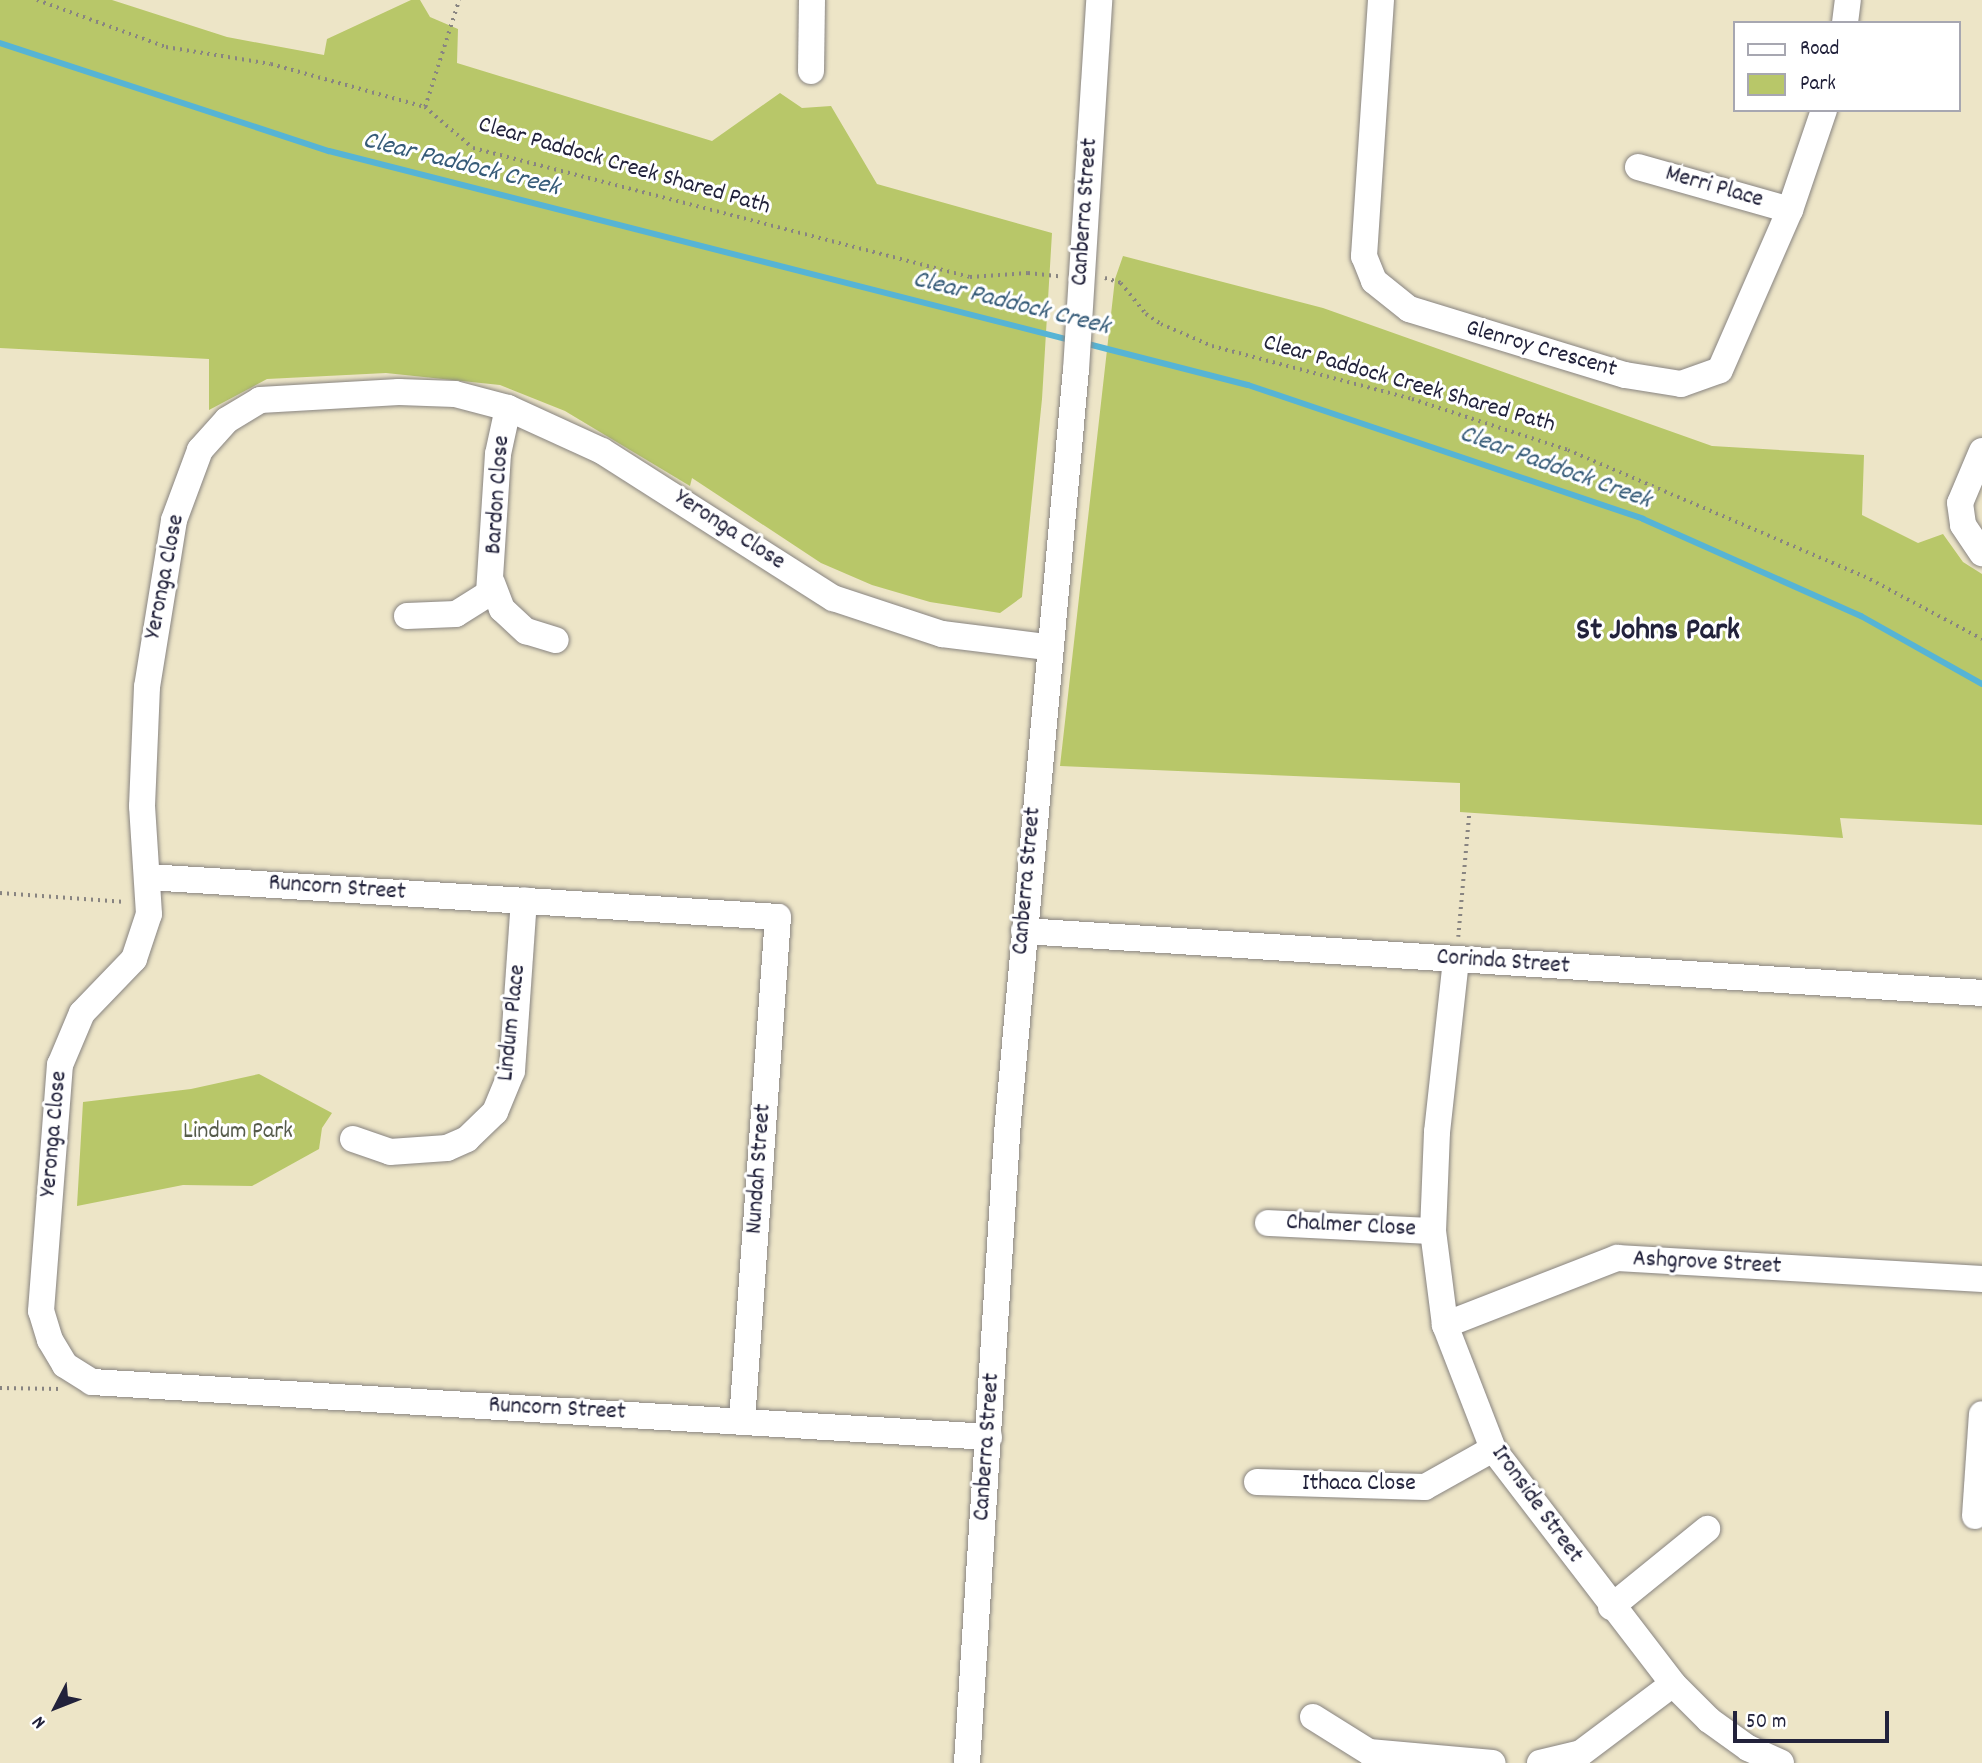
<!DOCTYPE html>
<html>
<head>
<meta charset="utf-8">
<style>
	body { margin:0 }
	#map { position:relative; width:1982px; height:1763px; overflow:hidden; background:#ede5c7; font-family:Dekko,sans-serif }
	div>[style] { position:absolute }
	.green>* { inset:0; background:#b8c769 }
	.stream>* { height:6px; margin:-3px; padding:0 3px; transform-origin:3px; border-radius:3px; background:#56b4d5 }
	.path>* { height:3.5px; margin-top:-1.75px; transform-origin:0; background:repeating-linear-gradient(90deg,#888481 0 2px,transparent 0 7px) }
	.roads { filter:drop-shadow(0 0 2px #888481) drop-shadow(0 0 2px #888481) }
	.minor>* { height:26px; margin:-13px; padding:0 13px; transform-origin:13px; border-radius:13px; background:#fff }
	span { translate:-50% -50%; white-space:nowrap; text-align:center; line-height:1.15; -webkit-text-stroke:6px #fff; paint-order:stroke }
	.street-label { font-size:24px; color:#22223b }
	.park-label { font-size:24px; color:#565c4b }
	.water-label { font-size:26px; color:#375c79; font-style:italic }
	.district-label { font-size:32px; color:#22223b; font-weight:700 }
	.legend { position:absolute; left:1733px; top:21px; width:228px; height:91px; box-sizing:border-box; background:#fff; border:2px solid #a7a7b1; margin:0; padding:9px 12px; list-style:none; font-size:21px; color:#22223b }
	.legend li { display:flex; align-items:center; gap:14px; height:35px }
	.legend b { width:35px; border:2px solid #a7a7b1 }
	.north { position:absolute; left:21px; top:1672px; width:70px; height:70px; -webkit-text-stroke:5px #fff; paint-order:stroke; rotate:228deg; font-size:19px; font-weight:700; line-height:28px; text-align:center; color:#22223b }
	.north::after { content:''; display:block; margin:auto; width:24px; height:32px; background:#22223b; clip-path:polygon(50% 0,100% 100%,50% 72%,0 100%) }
	.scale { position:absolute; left:1733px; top:1711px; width:156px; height:32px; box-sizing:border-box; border:4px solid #22223b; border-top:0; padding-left:9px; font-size:21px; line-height:24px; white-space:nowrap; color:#22223b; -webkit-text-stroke:5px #fff; paint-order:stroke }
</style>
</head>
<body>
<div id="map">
	<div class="green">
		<div style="clip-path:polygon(0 0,112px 0,227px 37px,324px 55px,327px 39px,411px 0,420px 0,430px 17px,458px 29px,457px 63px,712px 141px,780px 93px,802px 108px,831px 106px,877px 184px,1052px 233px,1042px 399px,1022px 597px,1000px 613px,930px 602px,872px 585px,821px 563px,692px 478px,690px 486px,565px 411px,500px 385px,386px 373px,267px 379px,209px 410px,209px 359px,0 348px)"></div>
		<div style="clip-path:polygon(1123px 256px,1323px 308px,1712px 446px,1864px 455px,1862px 515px,1918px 543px,1943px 534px,1963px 562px,1982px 574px,1982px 825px,1840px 818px,1843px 838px,1460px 812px,1460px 783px,1060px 766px,1115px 279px)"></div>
		<div style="clip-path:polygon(259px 1074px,332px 1113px,322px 1128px,319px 1149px,252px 1186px,183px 1185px,77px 1206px,83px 1102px,191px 1089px)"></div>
	</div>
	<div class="stream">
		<div style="left:0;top:43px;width:346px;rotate:18.2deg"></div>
		<div style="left:329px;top:151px;width:765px;rotate:14.31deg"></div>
		<div style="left:1084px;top:343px;width:169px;rotate:14.4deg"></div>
		<div style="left:1248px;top:385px;width:417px;rotate:18.7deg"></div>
		<div style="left:1643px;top:519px;width:239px;rotate:24deg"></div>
		<div style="left:1861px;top:616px;width:139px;rotate:29.3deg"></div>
	</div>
	<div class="path">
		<div style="left:37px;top:0;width:137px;rotate:20deg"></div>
		<div style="left:166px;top:47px;width:106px;rotate:9.2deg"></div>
		<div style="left:271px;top:64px;width:160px;rotate:15.6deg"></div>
		<div style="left:425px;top:107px;width:63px;rotate:40.5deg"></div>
		<div style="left:473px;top:148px;width:513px;rotate:14.55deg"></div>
		<div style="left:970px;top:277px;width:58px;rotate:-3.9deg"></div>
		<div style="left:1028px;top:273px;width:31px;rotate:6deg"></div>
		<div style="left:425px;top:107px;width:112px;rotate:-72.4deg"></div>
		<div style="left:1105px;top:278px;width:17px;rotate:17deg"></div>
		<div style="left:1121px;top:283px;width:40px;rotate:51deg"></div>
		<div style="left:1146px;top:314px;width:18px;rotate:34deg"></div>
		<div style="left:1161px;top:324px;width:56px;rotate:23.3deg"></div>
		<div style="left:1212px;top:346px;width:207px;rotate:14.8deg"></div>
		<div style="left:1412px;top:399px;width:164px;rotate:18.1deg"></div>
		<div style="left:1568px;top:450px;width:322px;rotate:23.1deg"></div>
		<div style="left:1864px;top:576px;width:134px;rotate:28.1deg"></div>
		<div style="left:0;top:893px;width:126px;rotate:4.1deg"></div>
		<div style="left:1458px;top:937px;width:124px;rotate:-84.9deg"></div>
		<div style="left:0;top:1388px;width:61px;rotate:0.9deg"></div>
	</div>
	<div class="roads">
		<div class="minor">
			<div style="left:1381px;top:0;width:257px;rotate:93.8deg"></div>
			<div style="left:1364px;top:256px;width:27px;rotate:68deg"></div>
			<div style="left:1374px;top:281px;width:45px;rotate:38.7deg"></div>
			<div style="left:1409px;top:309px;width:226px;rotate:17deg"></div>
			<div style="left:1625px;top:375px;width:57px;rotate:9.1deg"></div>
			<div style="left:1681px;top:384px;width:41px;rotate:-19.7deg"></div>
			<div style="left:1720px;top:370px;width:175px;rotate:-66.4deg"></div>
			<div style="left:1790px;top:210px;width:106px;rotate:-71.2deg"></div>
			<div style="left:1845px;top:23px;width:23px;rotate:-83deg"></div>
			<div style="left:811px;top:71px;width:71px;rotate:-89.2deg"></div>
			<div style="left:1638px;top:167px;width:158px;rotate:15.8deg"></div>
			<div style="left:1982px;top:451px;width:56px;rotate:112.9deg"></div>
			<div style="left:1960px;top:503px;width:22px;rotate:82deg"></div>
			<div style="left:1963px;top:525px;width:34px;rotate:56deg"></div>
			<div style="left:492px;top:583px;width:28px;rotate:69deg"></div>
			<div style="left:502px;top:609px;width:33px;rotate:43deg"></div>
			<div style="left:526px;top:631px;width:31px;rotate:17deg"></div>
			<div style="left:407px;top:616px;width:49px;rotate:-2.3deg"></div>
			<div style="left:456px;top:614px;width:39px;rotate:-32deg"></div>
			<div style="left:489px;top:593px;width:139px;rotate:-86.3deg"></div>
			<div style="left:498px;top:454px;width:47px;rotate:-77.7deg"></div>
			<div style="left:148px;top:877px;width:631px;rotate:3.63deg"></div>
			<div style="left:778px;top:917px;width:505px;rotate:94.09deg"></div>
			<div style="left:1024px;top:931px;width:960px;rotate:3.7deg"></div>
			<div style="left:1456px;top:960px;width:173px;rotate:96.3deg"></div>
			<div style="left:1437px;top:1132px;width:99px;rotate:92.3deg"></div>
			<div style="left:1433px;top:1231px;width:95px;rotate:82.7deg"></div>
			<div style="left:1445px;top:1325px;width:133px;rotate:68.8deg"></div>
			<div style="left:1493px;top:1449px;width:296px;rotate:52.5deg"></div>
			<div style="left:1673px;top:1684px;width:51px;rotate:45deg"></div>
			<div style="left:1709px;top:1720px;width:48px;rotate:35.7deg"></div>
			<div style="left:1748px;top:1748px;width:36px;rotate:24deg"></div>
			<div style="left:353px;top:1139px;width:39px;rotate:19deg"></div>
			<div style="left:390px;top:1152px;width:57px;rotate:-4deg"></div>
			<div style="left:447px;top:1148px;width:22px;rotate:-24deg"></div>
			<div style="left:467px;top:1139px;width:39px;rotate:-44deg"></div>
			<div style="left:495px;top:1112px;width:44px;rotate:-67.5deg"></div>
			<div style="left:512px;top:1071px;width:171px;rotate:-86deg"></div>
			<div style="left:1268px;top:1223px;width:165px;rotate:2.8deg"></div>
			<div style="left:1445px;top:1325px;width:185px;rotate:-21.3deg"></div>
			<div style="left:1617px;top:1258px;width:366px;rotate:3.3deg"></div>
			<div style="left:989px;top:1437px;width:899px;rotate:-176.49deg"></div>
			<div style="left:92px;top:1382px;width:32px;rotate:-148deg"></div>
			<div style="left:65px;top:1365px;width:29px;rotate:-121deg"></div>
			<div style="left:50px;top:1340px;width:30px;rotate:-107deg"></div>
			<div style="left:41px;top:1311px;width:247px;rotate:-85.6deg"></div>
			<div style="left:60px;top:1065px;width:56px;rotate:-67.1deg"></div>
			<div style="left:82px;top:1013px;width:75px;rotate:-46.1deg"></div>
			<div style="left:134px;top:959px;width:47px;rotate:-71.6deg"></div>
			<div style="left:149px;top:914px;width:108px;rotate:-93.7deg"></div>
			<div style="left:142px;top:806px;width:119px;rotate:-87.6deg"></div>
			<div style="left:147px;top:687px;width:169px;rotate:-80.8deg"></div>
			<div style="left:174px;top:520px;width:75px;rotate:-69.6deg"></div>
			<div style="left:200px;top:450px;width:40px;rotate:-48deg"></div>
			<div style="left:227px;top:420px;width:39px;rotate:-31deg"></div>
			<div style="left:260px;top:400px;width:139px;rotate:-3.3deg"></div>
			<div style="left:399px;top:392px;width:56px;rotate:2deg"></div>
			<div style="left:455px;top:394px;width:55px;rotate:14.8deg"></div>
			<div style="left:508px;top:408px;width:103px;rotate:24.6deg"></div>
			<div style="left:602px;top:451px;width:274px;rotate:32.5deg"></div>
			<div style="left:833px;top:598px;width:115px;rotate:18.3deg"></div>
			<div style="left:942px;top:634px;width:106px;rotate:7.1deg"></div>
			<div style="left:1257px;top:1482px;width:168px;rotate:1.7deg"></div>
			<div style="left:1425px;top:1487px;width:78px;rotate:-29.2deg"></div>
			<div style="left:1975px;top:1516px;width:102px;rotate:-86.1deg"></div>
			<div style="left:1611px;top:1607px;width:124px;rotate:-39.1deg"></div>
			<div style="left:1313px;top:1717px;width:66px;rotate:32deg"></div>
			<div style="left:1369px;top:1752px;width:124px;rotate:5.1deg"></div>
			<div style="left:967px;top:1763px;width:643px;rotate:-86.35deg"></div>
			<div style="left:1008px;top:1121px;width:754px;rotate:-84.83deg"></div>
			<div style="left:1076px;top:370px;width:371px;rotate:-86.4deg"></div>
			<div style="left:1540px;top:1763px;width:42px;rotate:-13.7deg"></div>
			<div style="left:1581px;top:1753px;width:115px;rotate:-36.9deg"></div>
		</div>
	</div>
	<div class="street-label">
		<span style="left:624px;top:167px;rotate:16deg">Clear Paddock Creek Shared Path</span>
		<span style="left:1714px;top:188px;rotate:16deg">Merri Place</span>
		<span style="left:1086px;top:212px;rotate:-86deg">Canberra Street</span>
		<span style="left:1541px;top:350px;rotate:16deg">Glenroy Crescent</span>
		<span style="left:1409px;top:385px;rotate:16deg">Clear Paddock Creek Shared Path</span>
		<span style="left:499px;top:495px;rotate:-86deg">Bardon Close</span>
		<span style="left:729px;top:531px;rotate:33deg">Yeronga Close</span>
		<span style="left:166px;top:577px;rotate:-79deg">Yeronga Close</span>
		<span style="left:1028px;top:881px;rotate:-85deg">Canberra Street</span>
		<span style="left:337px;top:889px;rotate:4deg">Runcorn Street</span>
		<span style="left:1503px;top:963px;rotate:4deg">Corinda Street</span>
		<span style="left:513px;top:1023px;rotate:-84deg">Lindum Place</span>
		<span style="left:55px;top:1134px;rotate:-85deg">Yeronga Close</span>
		<span style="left:760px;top:1169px;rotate:-86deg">Nundah Street</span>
		<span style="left:1351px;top:1227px;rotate:3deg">Chalmer Close</span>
		<span style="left:1707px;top:1264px;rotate:3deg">Ashgrove Street</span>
		<span style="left:557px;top:1410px;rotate:3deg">Runcorn Street</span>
		<span style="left:988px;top:1447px;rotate:-86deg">Canberra Street</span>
		<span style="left:1359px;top:1485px">Ithaca Close</span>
		<span style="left:1536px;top:1505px;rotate:54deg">Ironside Street</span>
	</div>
	<div class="park-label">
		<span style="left:238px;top:1133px">Lindum Park</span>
	</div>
	<div class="water-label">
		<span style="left:461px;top:165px;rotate:14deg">Clear Paddock Creek</span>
		<span style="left:1011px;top:304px;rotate:14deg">Clear Paddock Creek</span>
		<span style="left:1555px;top:468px;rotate:20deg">Clear Paddock Creek</span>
	</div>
	<div class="district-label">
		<span style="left:1658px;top:632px">St Johns Park</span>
	</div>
	<ul class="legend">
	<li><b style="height:9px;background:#fff"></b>Road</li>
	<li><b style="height:19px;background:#b8c769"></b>Park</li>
	</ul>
	<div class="north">N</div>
	<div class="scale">50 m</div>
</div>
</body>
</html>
